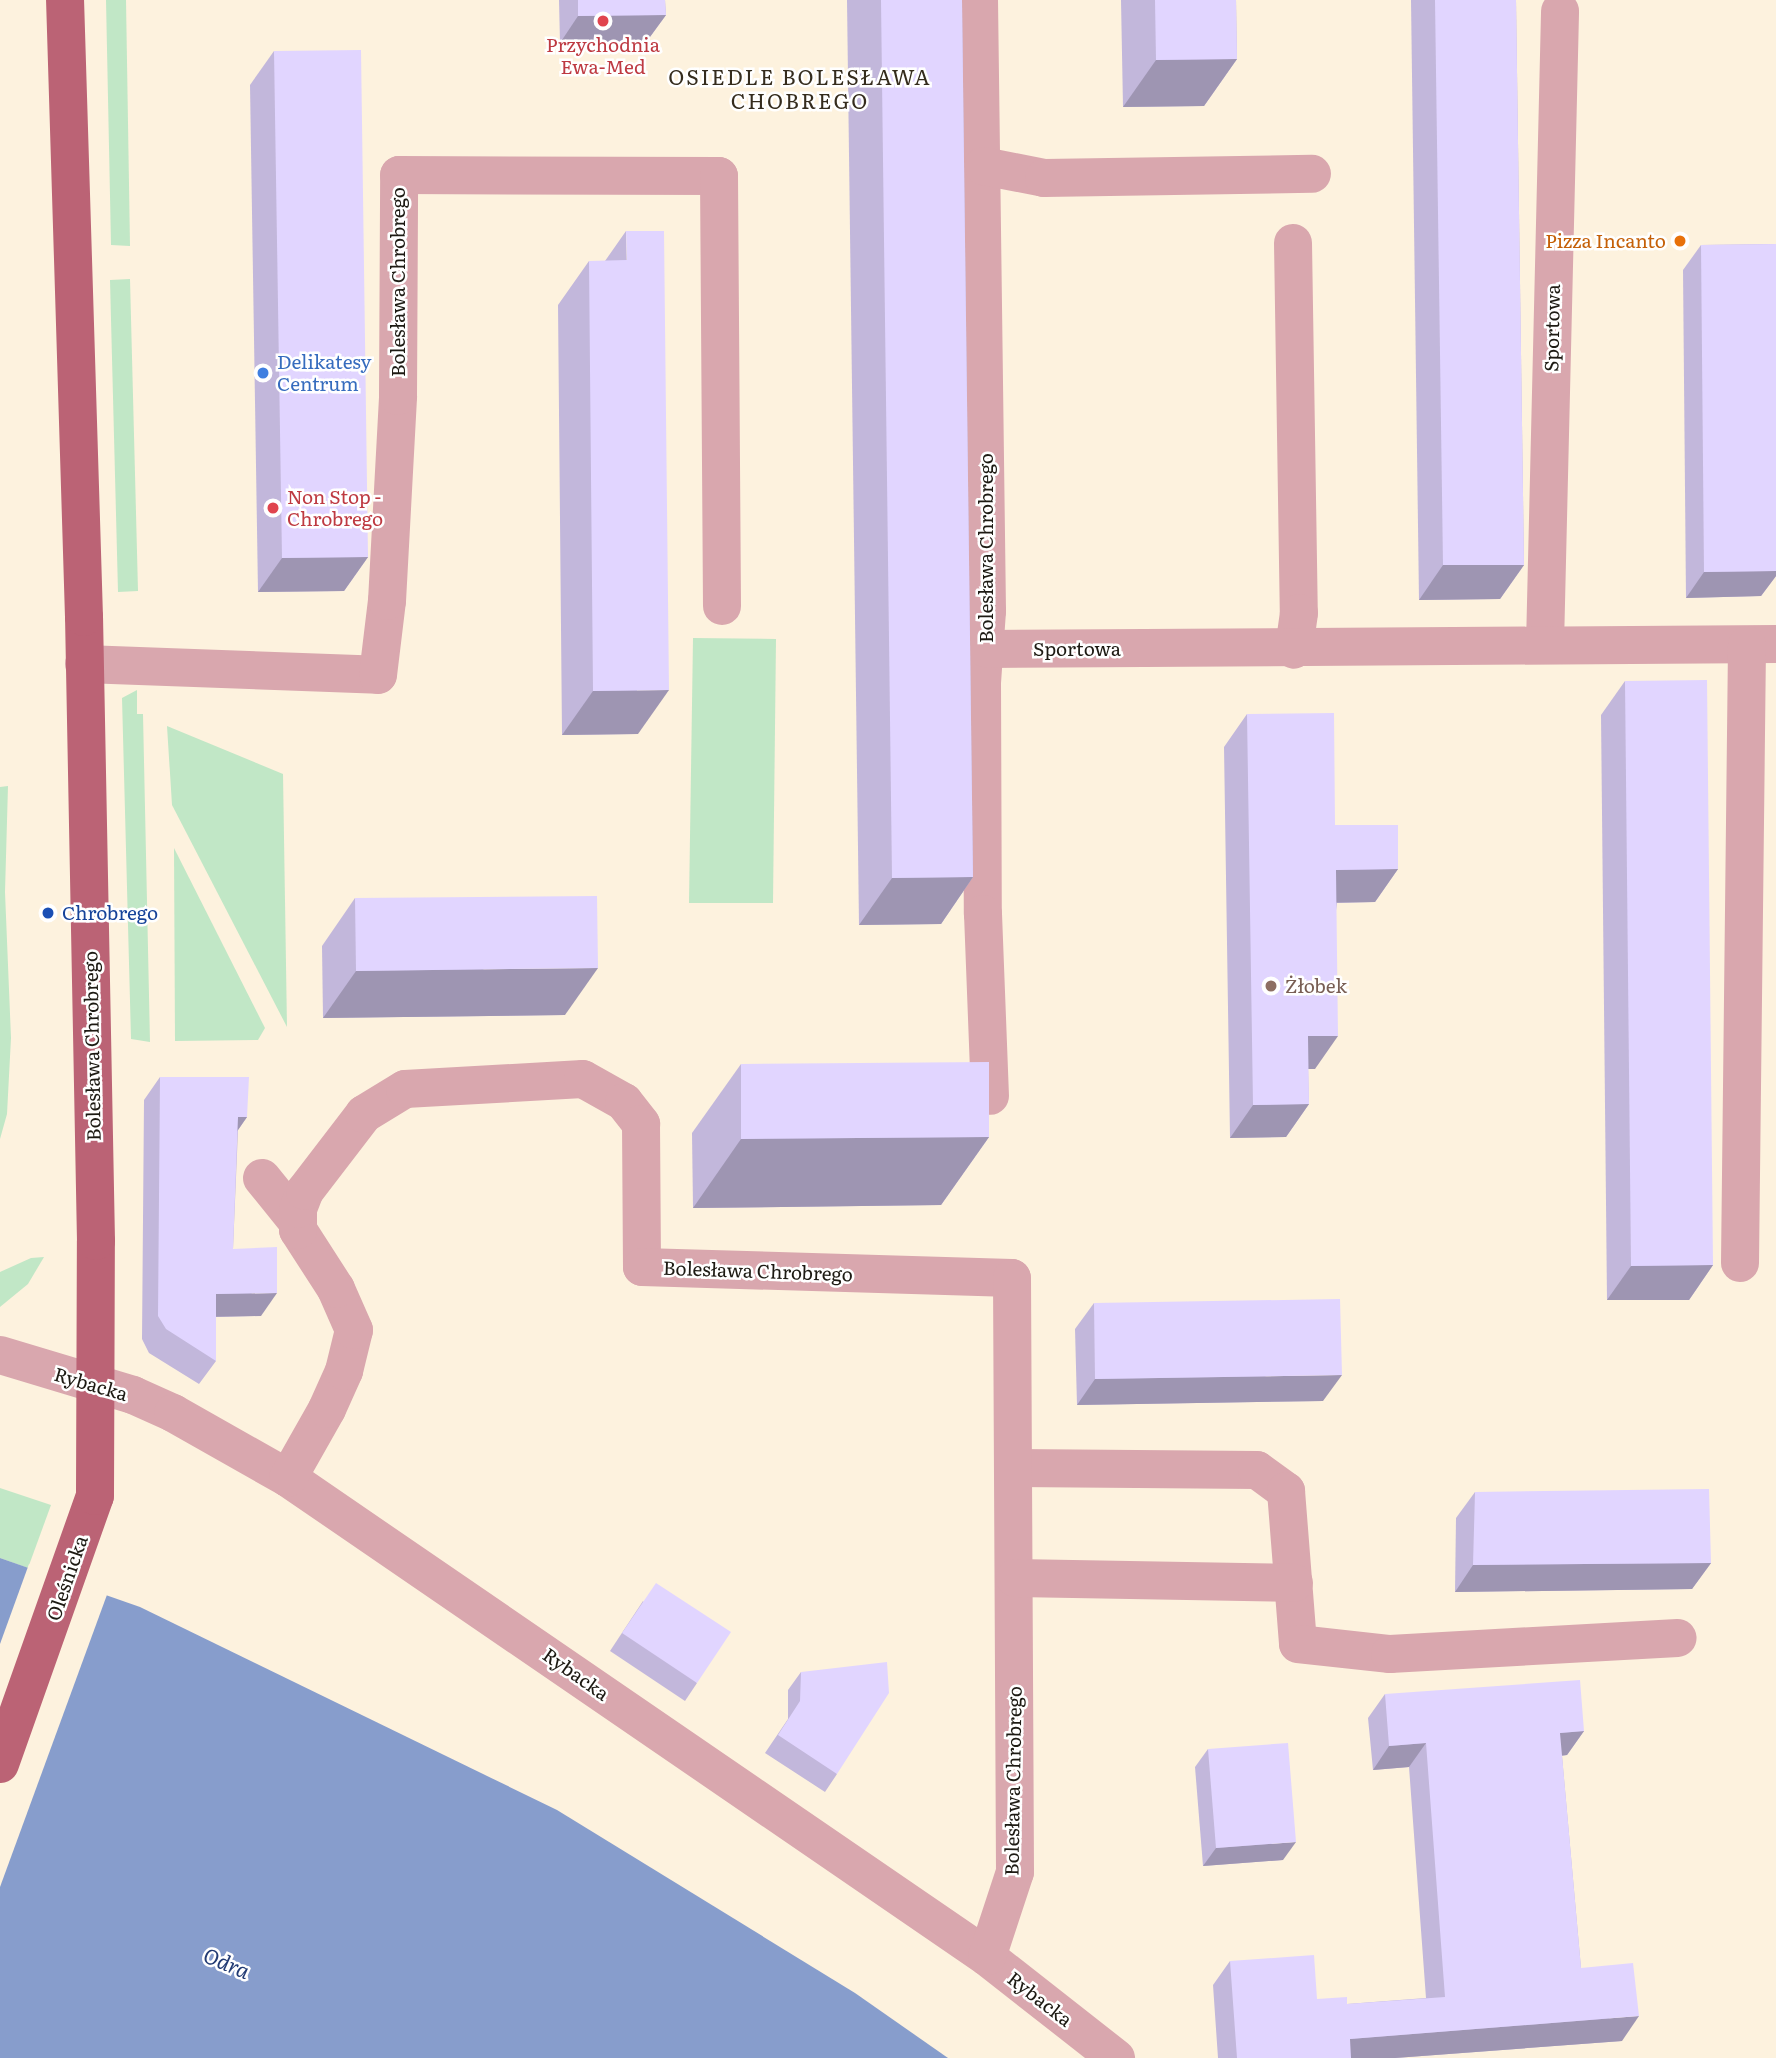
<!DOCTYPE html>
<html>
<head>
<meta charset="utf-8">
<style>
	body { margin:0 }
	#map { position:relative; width:1776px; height:2058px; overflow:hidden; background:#fdf2de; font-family:Literata,serif }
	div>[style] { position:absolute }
	.green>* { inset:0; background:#c1e7c6 }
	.water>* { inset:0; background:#879dcc }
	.pier>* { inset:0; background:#fdf2de }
	.minor>* { height:38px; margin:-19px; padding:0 19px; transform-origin:19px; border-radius:19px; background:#d9a7ae }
	.major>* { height:38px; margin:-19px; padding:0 19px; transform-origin:19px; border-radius:19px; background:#bb6375 }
	.wall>* { inset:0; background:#c2b7db }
	.shaded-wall>* { inset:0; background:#9e95b2 }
	.building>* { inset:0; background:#e1d5ff }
	.dots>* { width:19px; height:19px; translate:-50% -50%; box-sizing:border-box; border:4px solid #fff; border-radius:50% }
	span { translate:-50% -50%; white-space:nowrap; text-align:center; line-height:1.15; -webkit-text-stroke:5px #fff; paint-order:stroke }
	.health-label { font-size:19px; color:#be3a42 }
	.left { translate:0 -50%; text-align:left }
	.food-label { font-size:19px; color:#c56008 }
	.right { translate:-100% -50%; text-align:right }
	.street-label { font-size:19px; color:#1d1a13 }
	.shop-label { font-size:19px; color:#366cbe }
	.transit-label { font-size:19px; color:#164399 }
	.education-label { font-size:19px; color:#785e54 }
	.neighbourhood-label { font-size:21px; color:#352c1d; letter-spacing:2px }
	.water-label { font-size:21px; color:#223b74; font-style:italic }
</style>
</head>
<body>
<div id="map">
	<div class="green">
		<div style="clip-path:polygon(106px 0,126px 0,130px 246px,111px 245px)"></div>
		<div style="clip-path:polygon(130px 279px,138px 591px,118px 592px,110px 280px)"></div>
		<div style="clip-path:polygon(693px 638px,776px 639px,773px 903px,689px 903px)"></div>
		<div style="clip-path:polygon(137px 690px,137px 714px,143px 714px,150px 1042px,131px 1039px,122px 698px)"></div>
		<div style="clip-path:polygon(167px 726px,283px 774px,287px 1027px,172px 805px)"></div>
		<div style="clip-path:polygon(8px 786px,5px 892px,11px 1038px,7px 1114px,0 1139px,0 787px)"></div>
		<div style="clip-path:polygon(174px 848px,265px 1028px,258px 1040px,175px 1041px)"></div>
		<div style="clip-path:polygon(44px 1257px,28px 1284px,0 1307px,0 1272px,31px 1258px)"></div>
		<div style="clip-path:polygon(0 1488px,51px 1505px,28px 1568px,0 1558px)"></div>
	</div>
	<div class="water">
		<div style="clip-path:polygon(0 1558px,140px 1607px,557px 1810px,855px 1993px,948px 2058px,0 2058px)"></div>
	</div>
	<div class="pier">
		<div style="clip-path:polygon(29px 1564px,108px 1592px,0 1887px,0 1644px)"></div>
	</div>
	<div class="minor">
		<div style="left:979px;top:0;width:611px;rotate:89.25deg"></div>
		<div style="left:987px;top:611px;width:72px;rotate:94deg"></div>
		<div style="left:982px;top:683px;width:231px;rotate:89.8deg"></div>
		<div style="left:983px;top:914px;width:182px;rotate:87.8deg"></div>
		<div style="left:983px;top:166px;width:62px;rotate:11.1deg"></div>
		<div style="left:1044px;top:178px;width:268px;rotate:-0.9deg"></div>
		<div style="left:1293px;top:243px;width:370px;rotate:89.1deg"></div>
		<div style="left:1299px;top:613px;width:37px;rotate:98deg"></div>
		<div style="left:1545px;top:645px;width:634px;rotate:-88.64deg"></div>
		<div style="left:987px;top:649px;width:789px;rotate:-0.36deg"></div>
		<div style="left:84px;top:664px;width:294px;rotate:2.1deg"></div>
		<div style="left:378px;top:675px;width:75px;rotate:-83.1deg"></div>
		<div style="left:387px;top:601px;width:205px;rotate:-86.9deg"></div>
		<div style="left:398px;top:396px;width:221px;rotate:-89.7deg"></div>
		<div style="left:399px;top:175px;width:320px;rotate:0.2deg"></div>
		<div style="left:719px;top:176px;width:430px;rotate:89.6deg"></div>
		<div style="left:262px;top:1178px;width:54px;rotate:51deg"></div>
		<div style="left:1740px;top:1263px;width:618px;rotate:-89.35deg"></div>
		<div style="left:0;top:1355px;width:139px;rotate:16.7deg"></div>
		<div style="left:133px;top:1395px;width:44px;rotate:24.2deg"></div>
		<div style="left:173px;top:1413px;width:132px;rotate:29.5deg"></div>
		<div style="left:288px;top:1478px;width:847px;rotate:34.42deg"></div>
		<div style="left:987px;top:1957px;width:164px;rotate:38.1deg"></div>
		<div style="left:1015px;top:1468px;width:242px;rotate:0.5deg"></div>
		<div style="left:1257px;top:1470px;width:36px;rotate:36deg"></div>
		<div style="left:1286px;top:1491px;width:153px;rotate:85.5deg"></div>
		<div style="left:1298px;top:1644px;width:93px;rotate:6.2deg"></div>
		<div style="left:1390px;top:1654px;width:288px;rotate:-3.2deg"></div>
		<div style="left:288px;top:1478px;width:79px;rotate:-60.5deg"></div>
		<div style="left:327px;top:1409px;width:42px;rotate:-65.9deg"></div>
		<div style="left:344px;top:1371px;width:42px;rotate:-76.3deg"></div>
		<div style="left:354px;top:1330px;width:45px;rotate:-113.7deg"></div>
		<div style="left:336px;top:1289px;width:70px;rotate:-122.8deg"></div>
		<div style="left:298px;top:1230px;width:21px;rotate:-90deg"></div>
		<div style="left:298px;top:1209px;width:19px;rotate:-69deg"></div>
		<div style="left:305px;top:1191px;width:97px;rotate:-52.5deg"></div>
		<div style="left:364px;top:1114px;width:48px;rotate:-31.4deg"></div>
		<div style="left:405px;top:1089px;width:178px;rotate:-3.2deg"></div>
		<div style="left:583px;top:1079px;width:47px;rotate:29.3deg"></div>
		<div style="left:624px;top:1102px;width:28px;rotate:52deg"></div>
		<div style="left:641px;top:1124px;width:143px;rotate:89.6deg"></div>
		<div style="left:642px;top:1267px;width:370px;rotate:1.7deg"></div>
		<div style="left:1012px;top:1278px;width:594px;rotate:89.71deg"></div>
		<div style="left:1015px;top:1872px;width:89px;rotate:108.2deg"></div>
		<div style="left:1015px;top:1578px;width:279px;rotate:1deg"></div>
	</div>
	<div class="major">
		<div style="left:0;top:1764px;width:284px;rotate:-70.5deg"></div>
		<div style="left:95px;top:1496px;width:255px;rotate:-89.8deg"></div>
		<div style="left:96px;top:1241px;width:624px;rotate:-91.1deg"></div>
		<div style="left:84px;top:617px;width:617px;rotate:-91.76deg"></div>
	</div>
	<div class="wall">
		<div style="clip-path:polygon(559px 0,665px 0,666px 15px,647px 41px,560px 43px)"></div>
		<div style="clip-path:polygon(847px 0,962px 0,973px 877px,941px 924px,859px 925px)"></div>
		<div style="clip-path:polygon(1121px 0,1236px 0,1237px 59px,1204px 106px,1123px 107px)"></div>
		<div style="clip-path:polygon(1411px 0,1516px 0,1524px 565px,1500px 599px,1419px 600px)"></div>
		<div style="clip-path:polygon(274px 51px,368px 557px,344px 591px,258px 592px,250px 85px)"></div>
		<div style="clip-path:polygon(626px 231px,638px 734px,562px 735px,558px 305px,589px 261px,605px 261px)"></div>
		<div style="clip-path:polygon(1776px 244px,1776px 576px,1761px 596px,1686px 598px,1683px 270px,1701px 245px)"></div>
		<div style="clip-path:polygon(1625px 681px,1713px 1265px,1689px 1300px,1607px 1300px,1601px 715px)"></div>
		<div style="clip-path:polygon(1247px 714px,1335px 825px,1398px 869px,1375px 902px,1337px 903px,1315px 1069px,1308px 1069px,1309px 1104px,1286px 1137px,1230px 1138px,1224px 747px)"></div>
		<div style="clip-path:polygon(355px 898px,565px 1015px,323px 1018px,322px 946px)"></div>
		<div style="clip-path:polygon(741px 1064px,989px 1137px,941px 1205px,693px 1208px,692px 1133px)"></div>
		<div style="clip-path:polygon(160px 1077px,247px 1117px,238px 1130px,233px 1249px,261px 1316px,216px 1317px,216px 1361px,199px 1384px,149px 1353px,142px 1339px,144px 1100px)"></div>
		<div style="clip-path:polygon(1094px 1303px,1323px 1401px,1077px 1405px,1075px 1329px)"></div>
		<div style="clip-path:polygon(1475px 1492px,1711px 1563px,1692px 1589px,1455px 1592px,1456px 1518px)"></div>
		<div style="clip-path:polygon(643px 1601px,697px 1683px,685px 1701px,610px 1651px)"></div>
		<div style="clip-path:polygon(801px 1672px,837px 1774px,825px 1792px,765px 1753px,788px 1719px,788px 1690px)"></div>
		<div style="clip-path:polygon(1385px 1694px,1584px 1731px,1567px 1755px,1562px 1756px,1581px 1968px,1622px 2041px,1395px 2058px,1218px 2058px,1213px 1985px,1230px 1961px,1317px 1999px,1347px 2004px,1426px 1998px,1409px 1767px,1373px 1770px,1368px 1718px)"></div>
		<div style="clip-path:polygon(1208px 1749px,1283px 1860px,1203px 1866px,1195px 1767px)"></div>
	</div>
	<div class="shaded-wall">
		<div style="clip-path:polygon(666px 15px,647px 41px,560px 43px,578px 16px)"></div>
		<div style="clip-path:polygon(1237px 59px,1204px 106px,1123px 107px,1156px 60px)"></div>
		<div style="clip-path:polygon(368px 557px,344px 591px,258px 592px,282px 558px)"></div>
		<div style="clip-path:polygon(1443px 565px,1524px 565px,1500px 599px,1419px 600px)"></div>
		<div style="clip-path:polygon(1776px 571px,1776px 576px,1761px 596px,1686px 598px,1704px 572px)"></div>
		<div style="clip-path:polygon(669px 690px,638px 734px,562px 735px,593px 691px)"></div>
		<div style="clip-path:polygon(1398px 869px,1375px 902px,1313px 903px,1336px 870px)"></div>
		<div style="clip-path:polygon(973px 877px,941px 924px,859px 925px,892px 878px)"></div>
		<div style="clip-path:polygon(598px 968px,565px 1015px,323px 1018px,356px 971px)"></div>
		<div style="clip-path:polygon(1308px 1036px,1338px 1036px,1315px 1069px,1285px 1069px)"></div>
		<div style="clip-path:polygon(1309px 1104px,1286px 1137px,1230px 1138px,1253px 1105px)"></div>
		<div style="clip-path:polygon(238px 1117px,247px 1117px,231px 1140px)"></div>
		<div style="clip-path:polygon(989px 1137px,941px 1205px,693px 1208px,741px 1139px)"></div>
		<div style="clip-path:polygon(1713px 1265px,1689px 1300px,1607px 1300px,1631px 1266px)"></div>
		<div style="clip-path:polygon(277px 1293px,261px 1316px,200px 1317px,216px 1294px)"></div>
		<div style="clip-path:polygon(1342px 1375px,1323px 1401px,1077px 1405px,1095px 1379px)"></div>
		<div style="clip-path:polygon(1711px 1563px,1692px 1589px,1455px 1592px,1473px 1565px)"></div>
		<div style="clip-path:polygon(1584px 1731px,1567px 1755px,1543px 1757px,1560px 1733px)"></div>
		<div style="clip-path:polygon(1426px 1743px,1409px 1767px,1373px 1770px,1389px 1746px)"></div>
		<div style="clip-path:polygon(1296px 1842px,1283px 1860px,1203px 1866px,1216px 1848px)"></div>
		<div style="clip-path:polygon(1639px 2016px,1622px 2041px,1395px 2058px,1336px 2058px,1350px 2039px)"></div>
	</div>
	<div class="building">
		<div style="clip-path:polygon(578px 0,665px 0,666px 15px,578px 16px)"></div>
		<div style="clip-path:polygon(881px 0,962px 0,973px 877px,892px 878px)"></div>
		<div style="clip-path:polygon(1155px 0,1236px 0,1237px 59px,1156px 60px)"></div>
		<div style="clip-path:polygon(1435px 0,1516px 0,1524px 565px,1443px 565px)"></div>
		<div style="clip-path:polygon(361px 50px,368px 557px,282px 558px,274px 51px)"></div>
		<div style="clip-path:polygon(626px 231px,664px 231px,669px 690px,593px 691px,589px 261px,627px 260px)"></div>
		<div style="clip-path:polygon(1776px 244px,1776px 571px,1704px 572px,1701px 245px)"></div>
		<div style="clip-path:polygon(1707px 680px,1713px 1265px,1631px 1266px,1625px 681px)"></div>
		<div style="clip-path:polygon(1334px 713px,1335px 825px,1398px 825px,1398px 869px,1336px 870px,1338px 1036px,1308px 1036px,1309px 1104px,1253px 1105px,1247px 714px)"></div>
		<div style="clip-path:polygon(597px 896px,598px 968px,356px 971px,355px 898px)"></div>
		<div style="clip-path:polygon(989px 1062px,989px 1137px,741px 1139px,741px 1064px)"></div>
		<div style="clip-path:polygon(160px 1077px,249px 1077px,247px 1117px,238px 1117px,233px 1249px,277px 1247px,277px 1293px,216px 1294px,216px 1361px,166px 1329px,158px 1316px)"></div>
		<div style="clip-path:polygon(1340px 1299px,1342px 1375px,1095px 1379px,1094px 1303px)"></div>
		<div style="clip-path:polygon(1709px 1489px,1711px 1563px,1473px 1565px,1475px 1492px)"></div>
		<div style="clip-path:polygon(656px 1583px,731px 1632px,697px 1683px,622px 1633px)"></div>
		<div style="clip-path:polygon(887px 1662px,889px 1693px,837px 1774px,778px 1735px,800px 1701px,801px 1672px)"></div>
		<div style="clip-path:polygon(1580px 1680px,1584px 1731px,1560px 1733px,1581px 1968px,1633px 1963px,1639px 2016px,1350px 2039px,1351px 2058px,1237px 2058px,1230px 1961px,1314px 1955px,1317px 1999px,1347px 1997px,1347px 2004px,1445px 1997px,1426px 1743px,1389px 1746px,1385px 1694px)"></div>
		<div style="clip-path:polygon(1288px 1743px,1296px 1842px,1216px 1848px,1208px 1749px)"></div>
	</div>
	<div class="dots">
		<div style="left:603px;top:21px;background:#e0444e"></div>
		<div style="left:1680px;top:241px;background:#e8710a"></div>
		<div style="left:263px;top:373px;background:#3f7fe0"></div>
		<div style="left:273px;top:508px;background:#e0444e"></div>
		<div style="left:48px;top:913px;background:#1a4fb4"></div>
		<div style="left:1271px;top:986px;background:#8d6e63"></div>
	</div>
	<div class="health-label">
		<span style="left:603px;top:56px">Przychodnia<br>Ewa-Med</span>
		<span class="left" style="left:287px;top:508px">Non Stop -<br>Chrobrego</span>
	</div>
	<div class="food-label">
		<span class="right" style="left:1666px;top:241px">Pizza Incanto</span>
	</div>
	<div class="street-label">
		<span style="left:398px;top:282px;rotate:-90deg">Bolesława Chrobrego</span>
		<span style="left:1552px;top:328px;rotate:-89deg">Sportowa</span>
		<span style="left:986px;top:548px;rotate:-90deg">Bolesława Chrobrego</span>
		<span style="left:1077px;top:649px">Sportowa</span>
		<span style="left:92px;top:1046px;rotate:-91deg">Bolesława Chrobrego</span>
		<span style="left:758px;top:1271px;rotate:2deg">Bolesława Chrobrego</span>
		<span style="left:91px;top:1384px;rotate:16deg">Rybacka</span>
		<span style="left:67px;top:1578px;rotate:-71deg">Oleśnicka</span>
		<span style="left:576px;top:1674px;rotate:35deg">Rybacka</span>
		<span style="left:1013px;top:1781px;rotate:-89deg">Bolesława Chrobrego</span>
		<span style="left:1040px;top:1999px;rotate:38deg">Rybacka</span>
	</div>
	<div class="shop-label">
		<span class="left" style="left:277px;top:373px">Delikatesy<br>Centrum</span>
	</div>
	<div class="transit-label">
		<span class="left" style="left:62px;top:913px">Chrobrego</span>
	</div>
	<div class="education-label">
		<span class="left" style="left:1285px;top:986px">Żłobek</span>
	</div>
	<div class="neighbourhood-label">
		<span style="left:800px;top:88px">OSIEDLE BOLESŁAWA<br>CHOBREGO</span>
	</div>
	<div class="water-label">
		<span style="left:227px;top:1962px;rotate:23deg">Odra</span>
	</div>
</div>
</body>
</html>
